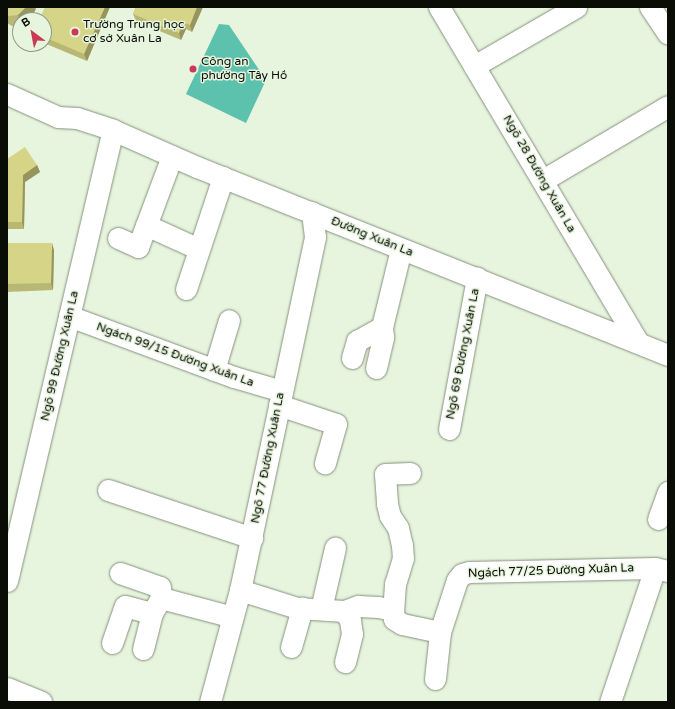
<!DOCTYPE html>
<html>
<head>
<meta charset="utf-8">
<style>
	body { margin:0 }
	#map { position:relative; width:675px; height:709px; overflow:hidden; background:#e7f4de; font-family:"Varela Round",sans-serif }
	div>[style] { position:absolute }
	.water>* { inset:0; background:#5cc1ad }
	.roads { filter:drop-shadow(0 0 1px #85917d) drop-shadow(0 0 1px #85917d) }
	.minor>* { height:21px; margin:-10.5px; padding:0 10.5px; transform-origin:10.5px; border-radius:10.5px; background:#fff }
	.wall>* { inset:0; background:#b8b774 }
	.shaded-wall>* { inset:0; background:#96955e }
	.building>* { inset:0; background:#d6d587 }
	.dots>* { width:11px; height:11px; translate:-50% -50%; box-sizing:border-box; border:2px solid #e7f4de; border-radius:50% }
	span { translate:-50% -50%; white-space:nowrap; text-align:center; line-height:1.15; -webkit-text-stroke:3px #e7f4de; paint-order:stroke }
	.poi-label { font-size:12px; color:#090d06 }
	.left { translate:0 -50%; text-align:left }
	.street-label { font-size:12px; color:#090d06 }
	.frame { position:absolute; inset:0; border:8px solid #090d06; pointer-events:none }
	.north { position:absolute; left:12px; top:12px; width:40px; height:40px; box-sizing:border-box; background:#e7f4de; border:1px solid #8e9888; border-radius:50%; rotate:328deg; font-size:11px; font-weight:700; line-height:16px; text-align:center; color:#090d06 }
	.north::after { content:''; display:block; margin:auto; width:14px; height:18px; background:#ca3a57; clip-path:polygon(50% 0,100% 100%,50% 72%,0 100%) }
</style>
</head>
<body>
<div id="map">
	<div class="water">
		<div style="clip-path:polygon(219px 24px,229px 25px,266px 80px,246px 123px,186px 94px)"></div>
	</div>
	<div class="roads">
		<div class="minor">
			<div style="left:439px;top:7px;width:390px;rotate:59.3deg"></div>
			<div style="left:650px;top:7px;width:32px;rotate:56deg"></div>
			<div style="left:474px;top:66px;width:118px;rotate:-30deg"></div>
			<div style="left:7px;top:94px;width:56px;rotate:24.3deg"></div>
			<div style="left:58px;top:117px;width:19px;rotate:3deg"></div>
			<div style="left:77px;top:118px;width:38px;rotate:18deg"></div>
			<div style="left:113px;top:130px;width:92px;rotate:23.8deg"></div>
			<div style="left:197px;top:167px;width:507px;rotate:21.76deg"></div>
			<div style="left:543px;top:180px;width:145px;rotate:-30.6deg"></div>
			<div style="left:146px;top:225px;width:58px;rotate:24.4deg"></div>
			<div style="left:118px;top:238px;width:22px;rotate:24deg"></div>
			<div style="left:138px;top:247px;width:97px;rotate:-69.5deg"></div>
			<div style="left:186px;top:289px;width:118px;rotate:-71.7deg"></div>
			<div style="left:69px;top:316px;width:176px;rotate:20.3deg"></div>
			<div style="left:234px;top:377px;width:50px;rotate:16.3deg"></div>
			<div style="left:352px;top:358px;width:18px;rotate:-74deg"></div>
			<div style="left:357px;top:341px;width:29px;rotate:-29deg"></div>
			<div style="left:376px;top:368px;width:32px;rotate:-77deg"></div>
			<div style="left:383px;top:337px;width:10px;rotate:-96deg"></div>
			<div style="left:382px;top:327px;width:80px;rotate:-76.3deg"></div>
			<div style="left:214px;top:370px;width:52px;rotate:-73.3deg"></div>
			<div style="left:279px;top:405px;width:60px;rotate:18.4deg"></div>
			<div style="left:336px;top:424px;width:41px;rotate:105.8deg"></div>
			<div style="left:449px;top:429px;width:154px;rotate:-79.5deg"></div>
			<div style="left:410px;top:473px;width:25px;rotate:178deg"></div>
			<div style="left:385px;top:474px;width:30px;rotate:86deg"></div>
			<div style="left:387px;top:504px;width:12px;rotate:76deg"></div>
			<div style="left:390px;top:516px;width:14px;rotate:56deg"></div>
			<div style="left:398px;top:528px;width:17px;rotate:77deg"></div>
			<div style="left:402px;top:545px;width:13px;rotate:86deg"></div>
			<div style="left:403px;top:558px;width:27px;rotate:107deg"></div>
			<div style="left:395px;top:584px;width:26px;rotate:94deg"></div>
			<div style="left:393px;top:610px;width:9px;rotate:84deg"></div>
			<div style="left:394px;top:619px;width:9px;rotate:32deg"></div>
			<div style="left:402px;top:624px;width:39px;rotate:12deg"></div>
			<div style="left:440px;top:632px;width:55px;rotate:-71.9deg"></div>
			<div style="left:457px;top:580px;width:8px;rotate:-50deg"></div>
			<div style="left:462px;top:574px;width:7px;rotate:-16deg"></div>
			<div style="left:469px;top:572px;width:186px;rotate:-1.2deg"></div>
			<div style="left:655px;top:568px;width:13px;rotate:13deg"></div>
			<div style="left:108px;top:490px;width:152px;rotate:18.4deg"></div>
			<div style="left:658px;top:519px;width:29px;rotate:-70deg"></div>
			<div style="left:120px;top:573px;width:42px;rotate:19.3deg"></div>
			<div style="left:160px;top:587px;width:11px;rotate:85deg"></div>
			<div style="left:7px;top:581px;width:463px;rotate:-76.8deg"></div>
			<div style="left:240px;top:590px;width:60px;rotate:17.5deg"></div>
			<div style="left:297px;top:608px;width:47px;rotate:3.7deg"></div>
			<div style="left:344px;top:611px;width:15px;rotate:-20deg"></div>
			<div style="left:358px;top:606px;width:20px;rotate:3deg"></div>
			<div style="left:378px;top:607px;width:15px;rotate:11deg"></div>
			<div style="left:321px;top:609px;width:63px;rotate:-77.1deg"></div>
			<div style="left:344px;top:611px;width:11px;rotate:56deg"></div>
			<div style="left:350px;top:620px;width:14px;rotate:82deg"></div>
			<div style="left:352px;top:634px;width:29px;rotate:104deg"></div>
			<div style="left:112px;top:643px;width:39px;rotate:-71deg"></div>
			<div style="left:125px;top:606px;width:28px;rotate:15deg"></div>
			<div style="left:152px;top:613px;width:17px;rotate:-59deg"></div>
			<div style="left:161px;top:598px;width:74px;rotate:14.8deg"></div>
			<div style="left:291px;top:647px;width:41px;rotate:-74.2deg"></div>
			<div style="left:143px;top:649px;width:37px;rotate:-76deg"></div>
			<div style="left:435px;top:679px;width:47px;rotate:-83.9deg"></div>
			<div style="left:7px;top:688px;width:37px;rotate:22deg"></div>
			<div style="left:210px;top:702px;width:116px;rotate:-75deg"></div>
			<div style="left:240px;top:590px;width:361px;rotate:-78deg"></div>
			<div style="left:315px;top:237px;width:25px;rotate:-97deg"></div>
			<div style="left:610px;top:702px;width:141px;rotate:-71.4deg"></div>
		</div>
	</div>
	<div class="wall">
		<div style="clip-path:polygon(7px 7px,36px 7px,35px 11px,20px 20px,20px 25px,12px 26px,7px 23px)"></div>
		<div style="clip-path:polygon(45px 7px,110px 7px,87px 61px,44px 43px)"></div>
		<div style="clip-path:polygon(136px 7px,203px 7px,192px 32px,186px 29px,181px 40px,136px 21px,133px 14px)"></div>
		<div style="clip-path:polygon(7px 159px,37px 165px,40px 172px,25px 182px,24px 229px,7px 229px)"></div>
		<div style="clip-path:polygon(7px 243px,54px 250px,53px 290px,7px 292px)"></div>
	</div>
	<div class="shaded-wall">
		<div style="clip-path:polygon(26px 7px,36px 7px,35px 11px,26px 20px,20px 20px,20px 21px,18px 15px)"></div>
		<div style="clip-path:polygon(105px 7px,110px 7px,87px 61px,84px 54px)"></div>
		<div style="clip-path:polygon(197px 7px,203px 7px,192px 32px,190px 25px)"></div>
		<div style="clip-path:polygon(183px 22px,186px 29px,181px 40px,179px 33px)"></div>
		<div style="clip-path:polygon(37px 165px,40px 172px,25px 182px,24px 229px,22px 222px,23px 175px)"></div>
		<div style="clip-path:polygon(52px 243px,54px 250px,53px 290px,51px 283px)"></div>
	</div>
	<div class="building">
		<div style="clip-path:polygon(7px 7px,26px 7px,18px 15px,9px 16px,7px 15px)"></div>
		<div style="clip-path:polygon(45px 7px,105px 7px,84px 54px,44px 37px,44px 20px,39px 20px)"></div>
		<div style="clip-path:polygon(136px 7px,197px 7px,190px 25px,183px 22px,179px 33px,133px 14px)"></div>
		<div style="clip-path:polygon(25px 147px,37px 165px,23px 175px,22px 222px,7px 222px,7px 159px)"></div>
		<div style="clip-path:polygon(7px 243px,52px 243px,51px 283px,7px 284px)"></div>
	</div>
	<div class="dots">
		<div style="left:75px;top:32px;background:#ca3a57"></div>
		<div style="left:193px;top:69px;background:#ca3a57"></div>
	</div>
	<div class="poi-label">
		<span class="left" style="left:83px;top:32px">Trường Trung học<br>cơ sở Xuân La</span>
		<span class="left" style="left:201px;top:69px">Công an<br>phường Tây Hồ</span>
	</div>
	<div class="street-label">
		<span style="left:539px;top:174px;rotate:60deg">Ngõ 28 Đường Xuân La</span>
		<span style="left:372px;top:237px;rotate:22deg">Đường Xuân La</span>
		<span style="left:463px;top:354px;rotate:-79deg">Ngõ 69 Đường Xuân La</span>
		<span style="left:175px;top:355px;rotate:20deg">Ngách 99/15 Đường Xuân La</span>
		<span style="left:60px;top:356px;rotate:-77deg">Ngõ 99 Đường Xuân La</span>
		<span style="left:268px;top:458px;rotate:-79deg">Ngõ 77 Đường Xuân La</span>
		<span style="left:551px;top:571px;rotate:-2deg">Ngách 77/25 Đường Xuân La</span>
	</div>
	<div class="frame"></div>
	<div class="north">B</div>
</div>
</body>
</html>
